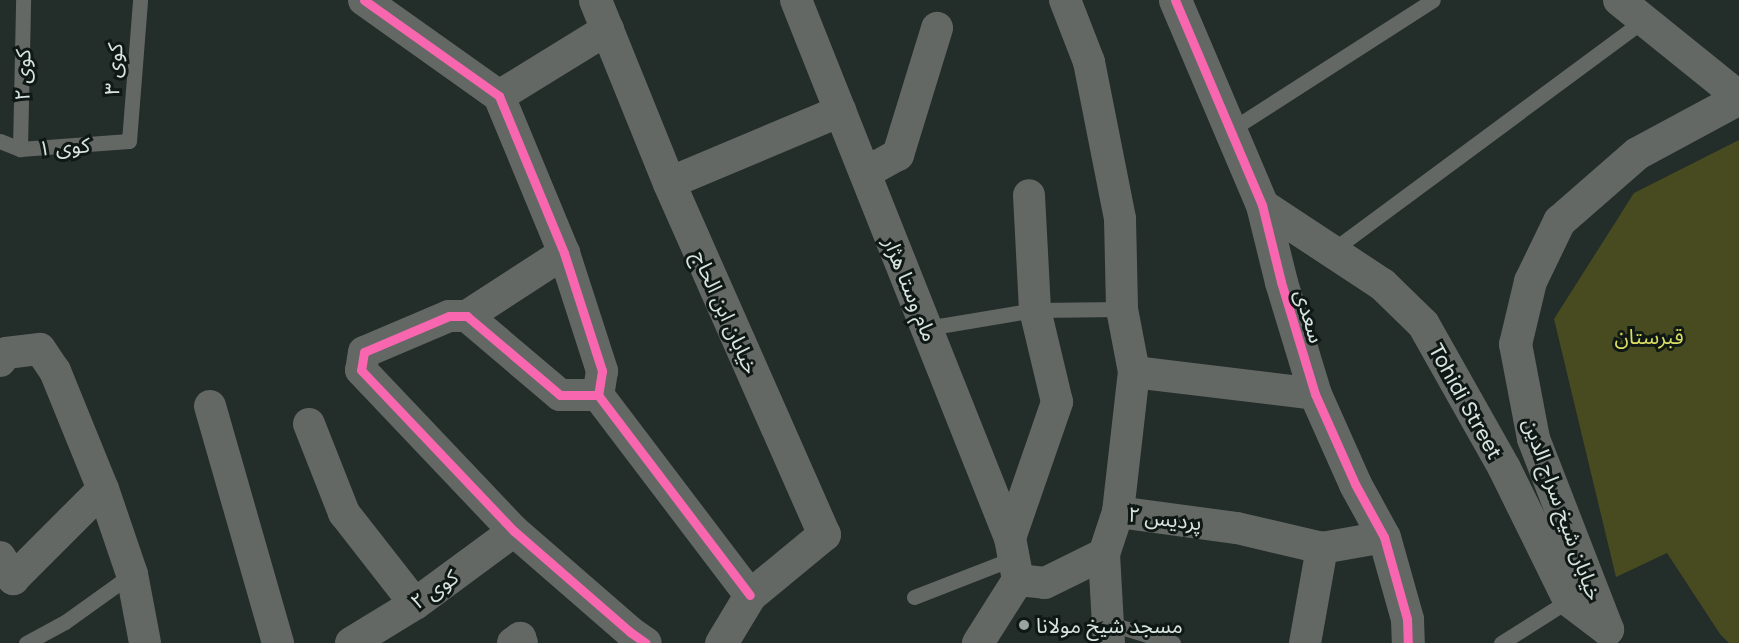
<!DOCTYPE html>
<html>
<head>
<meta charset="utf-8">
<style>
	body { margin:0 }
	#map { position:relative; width:1739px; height:643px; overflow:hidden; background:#232d2a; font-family:"Golos Text","Noto Sans Arabic",sans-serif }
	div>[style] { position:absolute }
	.green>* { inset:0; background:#484b20 }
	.service>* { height:15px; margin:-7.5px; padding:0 7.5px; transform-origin:7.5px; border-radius:7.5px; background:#646865 }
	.minor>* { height:32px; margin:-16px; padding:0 16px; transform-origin:16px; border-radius:16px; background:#646865 }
	.tertiary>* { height:33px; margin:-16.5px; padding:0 16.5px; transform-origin:16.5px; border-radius:16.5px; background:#646865 }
	.cycleway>* { height:9px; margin:-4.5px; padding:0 4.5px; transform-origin:4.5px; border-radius:4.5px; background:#f766af }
	.dots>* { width:16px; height:16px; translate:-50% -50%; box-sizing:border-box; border:3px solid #0f1815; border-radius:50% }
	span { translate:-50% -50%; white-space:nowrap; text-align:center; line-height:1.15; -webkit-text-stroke:6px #0f1815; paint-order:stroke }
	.street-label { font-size:21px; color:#d7e4e0 }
	.park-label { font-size:21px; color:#dadd60 }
	.poi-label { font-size:21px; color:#d7e4e0 }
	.left { translate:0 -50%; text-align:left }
</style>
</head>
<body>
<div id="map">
	<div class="green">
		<div style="clip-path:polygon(1739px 140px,1739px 643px,1729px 643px,1720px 634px,1667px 553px,1616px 577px,1554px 319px,1634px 193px)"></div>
	</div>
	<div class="service">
		<div style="left:1229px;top:131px;width:242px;rotate:-32.7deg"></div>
		<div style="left:0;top:141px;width:22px;rotate:22deg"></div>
		<div style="left:20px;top:149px;width:109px;rotate:-4.2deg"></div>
		<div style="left:129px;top:141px;width:141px;rotate:-85.5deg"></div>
		<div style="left:20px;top:149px;width:149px;rotate:-88.8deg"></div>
		<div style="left:1333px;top:250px;width:388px;rotate:-36.5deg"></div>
		<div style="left:927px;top:328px;width:109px;rotate:-9.5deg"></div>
		<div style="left:1035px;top:310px;width:87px;rotate:-0.7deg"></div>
		<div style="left:914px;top:597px;width:107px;rotate:-21.3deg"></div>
		<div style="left:1108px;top:623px;width:68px;rotate:17.1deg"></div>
		<div style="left:26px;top:643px;width:44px;rotate:-28.3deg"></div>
		<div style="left:65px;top:622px;width:82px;rotate:-35.6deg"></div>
		<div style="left:1501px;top:643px;width:80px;rotate:-32.3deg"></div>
	</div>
	<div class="minor">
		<div style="left:364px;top:0;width:166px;rotate:35.4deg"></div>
		<div style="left:499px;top:96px;width:170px;rotate:67.5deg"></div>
		<div style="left:564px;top:253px;width:124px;rotate:72.1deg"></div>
		<div style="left:602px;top:371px;width:24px;rotate:99deg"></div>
		<div style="left:598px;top:395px;width:251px;rotate:52.8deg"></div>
		<div style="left:796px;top:0;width:579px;rotate:68.31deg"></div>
		<div style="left:1010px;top:538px;width:43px;rotate:79.2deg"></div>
		<div style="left:1065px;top:0;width:66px;rotate:68.8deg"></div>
		<div style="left:1089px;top:62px;width:160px;rotate:78.8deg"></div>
		<div style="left:1120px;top:219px;width:90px;rotate:88.7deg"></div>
		<div style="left:1122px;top:309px;width:64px;rotate:79.2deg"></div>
		<div style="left:1619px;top:0;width:154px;rotate:38.9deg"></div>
		<div style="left:499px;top:96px;width:128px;rotate:-31.6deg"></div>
		<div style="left:865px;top:173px;width:38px;rotate:-29deg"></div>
		<div style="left:898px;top:155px;width:133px;rotate:-72.9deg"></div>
		<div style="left:669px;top:183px;width:186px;rotate:-22.8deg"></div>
		<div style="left:467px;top:316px;width:116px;rotate:-33deg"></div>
		<div style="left:0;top:361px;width:10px;rotate:-53deg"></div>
		<div style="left:6px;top:353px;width:34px;rotate:-7deg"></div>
		<div style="left:40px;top:349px;width:27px;rotate:56deg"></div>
		<div style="left:55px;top:371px;width:127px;rotate:67.9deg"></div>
		<div style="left:103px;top:489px;width:90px;rotate:71.2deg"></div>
		<div style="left:132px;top:574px;width:70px;rotate:79.3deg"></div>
		<div style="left:598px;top:395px;width:38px;rotate:180deg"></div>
		<div style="left:560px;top:395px;width:122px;rotate:-139.7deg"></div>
		<div style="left:467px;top:316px;width:18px;rotate:180deg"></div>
		<div style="left:449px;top:316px;width:92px;rotate:157deg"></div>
		<div style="left:364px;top:352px;width:18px;rotate:99deg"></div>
		<div style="left:361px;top:370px;width:222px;rotate:46.5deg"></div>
		<div style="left:514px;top:531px;width:154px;rotate:41deg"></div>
		<div style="left:630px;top:632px;width:19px;rotate:35deg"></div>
		<div style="left:210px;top:406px;width:247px;rotate:74deg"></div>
		<div style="left:309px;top:424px;width:96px;rotate:68.5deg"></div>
		<div style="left:344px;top:513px;width:115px;rotate:52deg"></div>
		<div style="left:1118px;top:512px;width:141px;rotate:-83.5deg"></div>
		<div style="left:1134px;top:372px;width:182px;rotate:6.9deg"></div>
		<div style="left:1010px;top:538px;width:144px;rotate:-70.9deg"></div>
		<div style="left:1057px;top:402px;width:95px;rotate:-103.4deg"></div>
		<div style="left:1035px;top:310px;width:115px;rotate:-93deg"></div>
		<div style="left:1104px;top:554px;width:89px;rotate:86.8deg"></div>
		<div style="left:0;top:557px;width:26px;rotate:59deg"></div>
		<div style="left:13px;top:579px;width:127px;rotate:-45deg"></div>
		<div style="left:351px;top:643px;width:75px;rotate:-31.4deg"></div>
		<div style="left:415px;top:604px;width:123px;rotate:-36.4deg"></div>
		<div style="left:513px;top:643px;width:9px;rotate:-36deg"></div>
		<div style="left:520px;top:638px;width:5px;rotate:68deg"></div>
		<div style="left:978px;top:643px;width:75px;rotate:-57.6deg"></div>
		<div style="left:1018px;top:580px;width:27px;rotate:6deg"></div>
		<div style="left:1045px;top:583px;width:66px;rotate:-26.2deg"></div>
		<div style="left:1104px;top:554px;width:44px;rotate:-71.6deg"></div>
		<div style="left:1118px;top:512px;width:120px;rotate:7.7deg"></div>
		<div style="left:1237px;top:528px;width:87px;rotate:13.2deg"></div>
		<div style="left:1322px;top:548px;width:63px;rotate:-10.1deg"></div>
		<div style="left:1305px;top:643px;width:97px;rotate:-79.9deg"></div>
	</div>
	<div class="tertiary">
		<div style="left:595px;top:0;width:197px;rotate:68deg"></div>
		<div style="left:669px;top:183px;width:384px;rotate:66.2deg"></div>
		<div style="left:824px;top:534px;width:96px;rotate:140.5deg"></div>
		<div style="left:750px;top:595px;width:56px;rotate:121.1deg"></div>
		<div style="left:1175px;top:0;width:223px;rotate:67deg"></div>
		<div style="left:1262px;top:205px;width:79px;rotate:76.1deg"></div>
		<div style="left:1281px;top:282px;width:117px;rotate:73.1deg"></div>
		<div style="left:1315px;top:394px;width:98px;rotate:66deg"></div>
		<div style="left:1355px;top:484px;width:60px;rotate:61.3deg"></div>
		<div style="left:1384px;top:537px;width:85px;rotate:74.3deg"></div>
		<div style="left:1407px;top:619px;width:24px;rotate:88deg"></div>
		<div style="left:1262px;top:205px;width:144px;rotate:33.4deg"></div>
		<div style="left:1382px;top:284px;width:57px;rotate:44.3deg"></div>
		<div style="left:1423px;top:324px;width:165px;rotate:60.6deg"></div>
		<div style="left:1504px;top:468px;width:147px;rotate:63.8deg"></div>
		<div style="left:1569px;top:600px;width:48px;rotate:37.3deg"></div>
		<div style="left:1607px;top:629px;width:205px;rotate:-111.2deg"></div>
		<div style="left:1533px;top:438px;width:96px;rotate:-100.8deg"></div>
		<div style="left:1515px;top:344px;width:65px;rotate:-76.6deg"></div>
		<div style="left:1530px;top:281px;width:67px;rotate:-64.2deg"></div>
		<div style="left:1559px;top:221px;width:103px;rotate:-41.1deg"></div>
		<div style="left:1637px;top:153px;width:116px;rotate:-28.3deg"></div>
	</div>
	<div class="cycleway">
		<div style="left:364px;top:0;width:166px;rotate:35.4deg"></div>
		<div style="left:499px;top:96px;width:170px;rotate:67.5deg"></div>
		<div style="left:564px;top:253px;width:124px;rotate:72.1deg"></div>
		<div style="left:602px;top:371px;width:24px;rotate:99deg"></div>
		<div style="left:598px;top:395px;width:251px;rotate:52.8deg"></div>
		<div style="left:1175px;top:0;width:223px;rotate:67deg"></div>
		<div style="left:1262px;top:205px;width:79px;rotate:76.1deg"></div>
		<div style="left:1281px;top:282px;width:117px;rotate:73.1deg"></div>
		<div style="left:1315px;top:394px;width:98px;rotate:66deg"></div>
		<div style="left:1355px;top:484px;width:60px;rotate:61.3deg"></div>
		<div style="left:1384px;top:537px;width:85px;rotate:74.3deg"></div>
		<div style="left:1407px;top:619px;width:24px;rotate:88deg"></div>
		<div style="left:598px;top:395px;width:38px;rotate:180deg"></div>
		<div style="left:560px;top:395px;width:122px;rotate:-139.7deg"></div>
		<div style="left:467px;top:316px;width:18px;rotate:180deg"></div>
		<div style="left:449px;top:316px;width:92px;rotate:157deg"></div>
		<div style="left:364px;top:352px;width:18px;rotate:99deg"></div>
		<div style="left:361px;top:370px;width:222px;rotate:46.5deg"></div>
		<div style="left:514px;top:531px;width:154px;rotate:41deg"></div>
		<div style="left:630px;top:632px;width:19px;rotate:35deg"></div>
	</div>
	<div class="dots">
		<div style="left:1024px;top:625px;background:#98a4a0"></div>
	</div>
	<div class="street-label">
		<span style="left:113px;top:69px;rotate:-86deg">کوی ۳</span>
		<span style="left:22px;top:75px;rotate:-89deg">کوی ۲</span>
		<span style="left:64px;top:146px;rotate:-4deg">کوی ۱</span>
		<span style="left:911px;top:289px;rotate:68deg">مام وستا هژار</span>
		<span style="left:726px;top:312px;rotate:66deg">خیابان ابن الحاج</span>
		<span style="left:1310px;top:316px;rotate:73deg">سعدی</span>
		<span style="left:1466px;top:401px;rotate:61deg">Tohidi Street</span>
		<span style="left:1563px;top:509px;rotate:70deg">خیابان شیخ سراج الدین</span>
		<span style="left:1165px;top:518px;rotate:7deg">پردیس ۲</span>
		<span style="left:434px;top:589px;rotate:-35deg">کوی ۲</span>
	</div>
	<div class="park-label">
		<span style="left:1649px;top:336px">قبرستان</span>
	</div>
	<div class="poi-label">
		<span class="left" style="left:1036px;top:625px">مسجد شیخ مولانا</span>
	</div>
</div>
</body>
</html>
